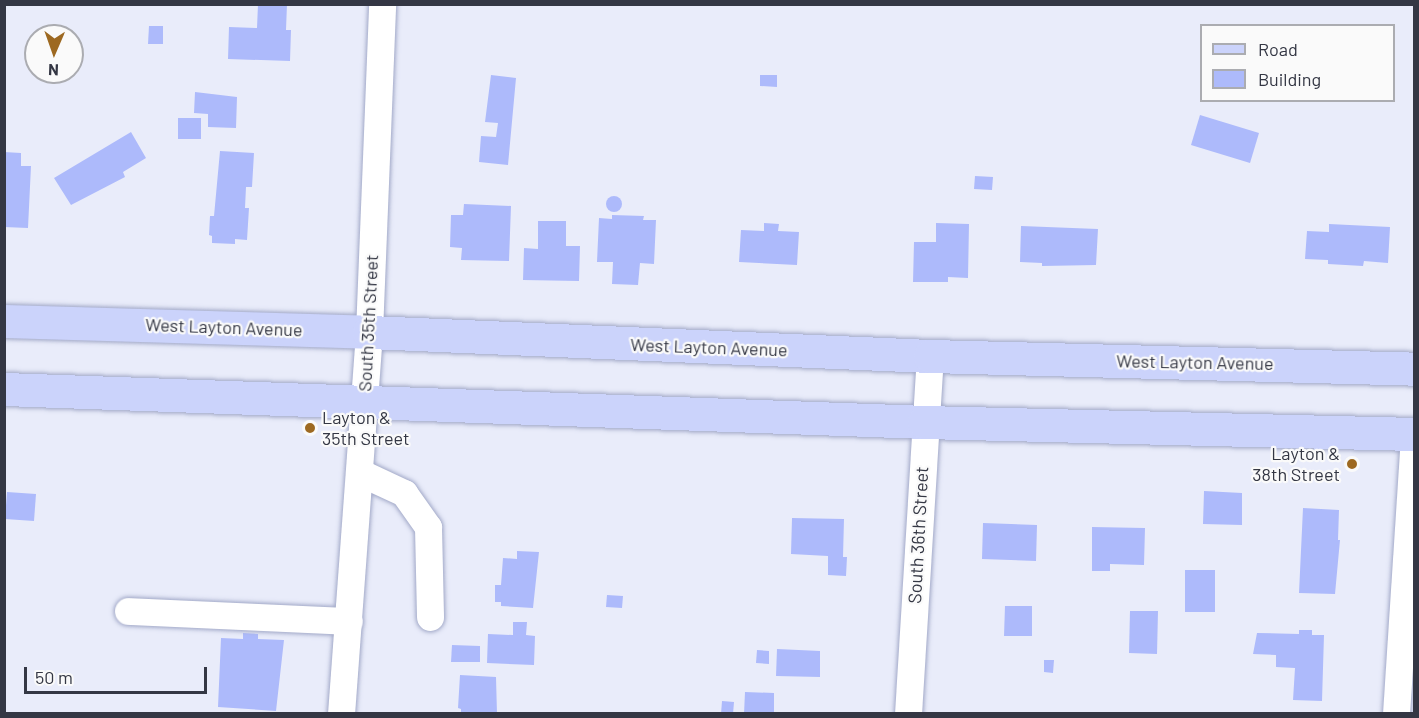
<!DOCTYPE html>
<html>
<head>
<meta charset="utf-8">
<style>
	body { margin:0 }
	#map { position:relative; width:1419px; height:718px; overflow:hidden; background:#e9ecfa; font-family:Barlow,sans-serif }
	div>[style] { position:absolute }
	.building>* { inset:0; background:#adbafb }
	.round { border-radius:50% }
	.roads { filter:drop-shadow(0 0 2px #a2a9c8) drop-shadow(0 0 2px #a2a9c8) }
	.minor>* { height:27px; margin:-13.5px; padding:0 13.5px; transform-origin:13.5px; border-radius:13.5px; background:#fff }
	.major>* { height:33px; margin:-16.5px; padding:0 16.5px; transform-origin:16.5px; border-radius:16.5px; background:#cbd3fb }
	.dots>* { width:16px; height:16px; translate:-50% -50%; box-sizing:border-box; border:3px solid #fafafa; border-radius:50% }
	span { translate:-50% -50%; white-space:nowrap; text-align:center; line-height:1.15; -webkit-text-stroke:4.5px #fafafa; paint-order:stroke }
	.street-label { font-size:18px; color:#343744 }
	.poi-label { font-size:18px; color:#343744 }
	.left { translate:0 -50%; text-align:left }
	.right { translate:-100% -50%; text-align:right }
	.frame { position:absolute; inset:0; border:6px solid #343744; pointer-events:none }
	.legend { position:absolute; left:1200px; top:24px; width:195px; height:78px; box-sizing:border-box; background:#fafafa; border:2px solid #abacb1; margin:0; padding:8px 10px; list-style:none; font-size:18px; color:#343744 }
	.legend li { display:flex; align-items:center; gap:12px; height:30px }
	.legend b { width:30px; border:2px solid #abacb1 }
	.north { position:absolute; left:24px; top:24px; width:60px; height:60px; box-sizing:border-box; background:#fafafa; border:2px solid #abacb1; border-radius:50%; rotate:182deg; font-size:16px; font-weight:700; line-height:24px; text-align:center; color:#343744 }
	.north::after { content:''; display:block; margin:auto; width:21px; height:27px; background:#9d6921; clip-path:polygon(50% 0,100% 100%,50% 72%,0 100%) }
	.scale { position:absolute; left:24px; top:667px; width:183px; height:27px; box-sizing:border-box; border:3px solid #343744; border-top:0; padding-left:8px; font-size:18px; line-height:21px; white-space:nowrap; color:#343744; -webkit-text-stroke:4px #fafafa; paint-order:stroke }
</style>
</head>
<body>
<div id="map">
	<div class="building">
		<div style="clip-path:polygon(258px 4px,287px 4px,286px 30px,291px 30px,290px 61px,228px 59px,229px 27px,257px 28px)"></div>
		<div style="clip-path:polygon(149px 26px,163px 26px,163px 44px,148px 44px)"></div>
		<div style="clip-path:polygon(491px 75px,516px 78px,508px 165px,479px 162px,481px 136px,496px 137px,498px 123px,485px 122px)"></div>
		<div style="clip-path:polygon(760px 75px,777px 75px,777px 87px,760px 86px)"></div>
		<div style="clip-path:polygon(195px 92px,237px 97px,236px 128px,208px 127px,208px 114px,194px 113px)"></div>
		<div style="clip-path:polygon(1200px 115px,1259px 133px,1250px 163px,1191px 145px)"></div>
		<div style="clip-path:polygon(178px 118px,201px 118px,201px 139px,178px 139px)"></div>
		<div style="clip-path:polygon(131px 132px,146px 158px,123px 172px,125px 177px,71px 205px,54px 178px)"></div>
		<div style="clip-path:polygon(220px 151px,254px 153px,252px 187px,246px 187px,245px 208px,249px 208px,247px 240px,235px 239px,235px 244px,212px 243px,212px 236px,209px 235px,210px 216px,214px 216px)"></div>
		<div style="clip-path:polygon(4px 152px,21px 153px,21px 166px,31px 166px,28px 228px,4px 227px)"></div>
		<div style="clip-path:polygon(975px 176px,993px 177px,992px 190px,974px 189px)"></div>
		<div class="round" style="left:606px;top:196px;width:16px;height:16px"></div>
		<div style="clip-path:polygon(464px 204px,511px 206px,509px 261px,461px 260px,462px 248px,450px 247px,451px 215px,463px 215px)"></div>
		<div style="clip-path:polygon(612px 215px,644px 216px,643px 220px,656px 220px,654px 264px,640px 263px,638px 285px,612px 284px,613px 262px,597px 262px,599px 218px,612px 219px)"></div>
		<div style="clip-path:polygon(538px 221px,566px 221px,566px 246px,580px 246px,579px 281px,523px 280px,524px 248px,538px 249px)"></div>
		<div style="clip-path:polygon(764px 223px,779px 224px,778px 231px,799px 232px,797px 265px,739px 262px,741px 230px,764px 231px)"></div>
		<div style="clip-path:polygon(936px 223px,969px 224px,968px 278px,948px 277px,948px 282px,913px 282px,914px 242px,936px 242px)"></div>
		<div style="clip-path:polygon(1329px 224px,1390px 227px,1388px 263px,1364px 261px,1363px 266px,1328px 264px,1328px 260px,1305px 259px,1307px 231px,1329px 232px)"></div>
		<div style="clip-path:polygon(1021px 226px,1098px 229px,1096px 265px,1042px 266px,1042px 263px,1020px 262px)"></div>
		<div style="clip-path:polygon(1204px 491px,1242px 493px,1242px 525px,1203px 524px)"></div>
		<div style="clip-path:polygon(7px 492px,36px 494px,34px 521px,5px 519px)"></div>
		<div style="clip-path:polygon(1303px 508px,1339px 510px,1338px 540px,1340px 540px,1335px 594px,1299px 593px)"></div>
		<div style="clip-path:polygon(792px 518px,844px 519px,843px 557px,847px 557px,846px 576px,828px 575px,828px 556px,791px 554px)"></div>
		<div style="clip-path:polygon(983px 523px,1037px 525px,1036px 561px,982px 559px)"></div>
		<div style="clip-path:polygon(1092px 527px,1145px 528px,1144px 565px,1110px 564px,1110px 571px,1092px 571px)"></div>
		<div style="clip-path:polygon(517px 551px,539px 552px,533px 608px,501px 606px,501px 602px,495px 602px,495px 585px,501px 585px,503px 558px,517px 559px)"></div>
		<div style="clip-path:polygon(1185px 570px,1215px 570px,1215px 612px,1185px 612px)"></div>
		<div style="clip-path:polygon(607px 595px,623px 596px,622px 608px,606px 607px)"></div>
		<div style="clip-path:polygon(1005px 606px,1032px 606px,1032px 636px,1004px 636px)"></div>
		<div style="clip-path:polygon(1130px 611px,1158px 611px,1157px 654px,1129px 653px)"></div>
		<div style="clip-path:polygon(513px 622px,527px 622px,526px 635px,535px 636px,534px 665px,487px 663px,488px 634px,513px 635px)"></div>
		<div style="clip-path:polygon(1299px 630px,1312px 630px,1312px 635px,1324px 635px,1322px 701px,1293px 700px,1295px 668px,1276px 667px,1276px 655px,1253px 654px,1257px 633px,1299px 634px)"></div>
		<div style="clip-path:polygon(243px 633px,258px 634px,258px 639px,284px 640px,276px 711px,218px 707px,221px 638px,243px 639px)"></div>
		<div style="clip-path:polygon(452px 645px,480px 646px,480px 662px,451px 662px)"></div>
		<div style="clip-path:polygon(777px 649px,820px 651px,820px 677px,776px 676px)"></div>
		<div style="clip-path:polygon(757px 650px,769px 651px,769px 664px,756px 663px)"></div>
		<div style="clip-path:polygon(1044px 660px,1054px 660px,1053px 673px,1044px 672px)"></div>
		<div style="clip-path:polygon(460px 675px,496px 677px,497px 714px,461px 714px,461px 709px,458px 708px)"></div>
		<div style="clip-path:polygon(745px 692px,774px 693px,774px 714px,744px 714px)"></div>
		<div style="clip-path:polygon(722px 701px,734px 702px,733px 714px,721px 714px)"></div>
	</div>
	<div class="roads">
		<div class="minor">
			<div style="left:359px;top:472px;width:50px;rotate:25deg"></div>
			<div style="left:404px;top:493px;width:42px;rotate:54.8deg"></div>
			<div style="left:428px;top:527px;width:90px;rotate:88.7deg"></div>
			<div style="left:128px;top:611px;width:221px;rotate:2.6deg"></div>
			<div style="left:341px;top:714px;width:383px;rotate:-85.8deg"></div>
			<div style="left:369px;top:332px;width:328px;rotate:-87.7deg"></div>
			<div style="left:908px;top:714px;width:359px;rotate:-86.5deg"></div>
			<div style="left:1396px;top:714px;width:279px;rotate:-86.3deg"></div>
		</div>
		<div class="major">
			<div style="left:4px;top:321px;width:365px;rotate:1.7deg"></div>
			<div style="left:369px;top:332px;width:562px;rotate:2.45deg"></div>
			<div style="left:930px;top:356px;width:484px;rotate:1.5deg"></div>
			<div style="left:4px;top:389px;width:921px;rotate:2.05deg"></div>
			<div style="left:924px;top:422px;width:490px;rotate:1.4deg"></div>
		</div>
	</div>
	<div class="dots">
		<div style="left:310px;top:428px;background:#9d6921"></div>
		<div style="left:1352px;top:464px;background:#9d6921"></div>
	</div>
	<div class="street-label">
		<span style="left:368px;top:323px;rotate:-87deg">South 35th Street</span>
		<span style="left:224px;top:327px;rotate:2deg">West Layton Avenue</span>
		<span style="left:709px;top:347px;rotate:2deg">West Layton Avenue</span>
		<span style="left:1195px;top:362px;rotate:1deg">West Layton Avenue</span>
		<span style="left:918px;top:535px;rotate:-87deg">South 36th Street</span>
	</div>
	<div class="poi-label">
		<span class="left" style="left:322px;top:428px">Layton &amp;<br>35th Street</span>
		<span class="right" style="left:1340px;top:464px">Layton &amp;<br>38th Street</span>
	</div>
	<div class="frame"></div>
	<ul class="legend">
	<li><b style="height:8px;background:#cbd3fb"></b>Road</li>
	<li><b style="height:16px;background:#adbafb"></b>Building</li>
	</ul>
	<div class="north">N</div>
	<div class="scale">50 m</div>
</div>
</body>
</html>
